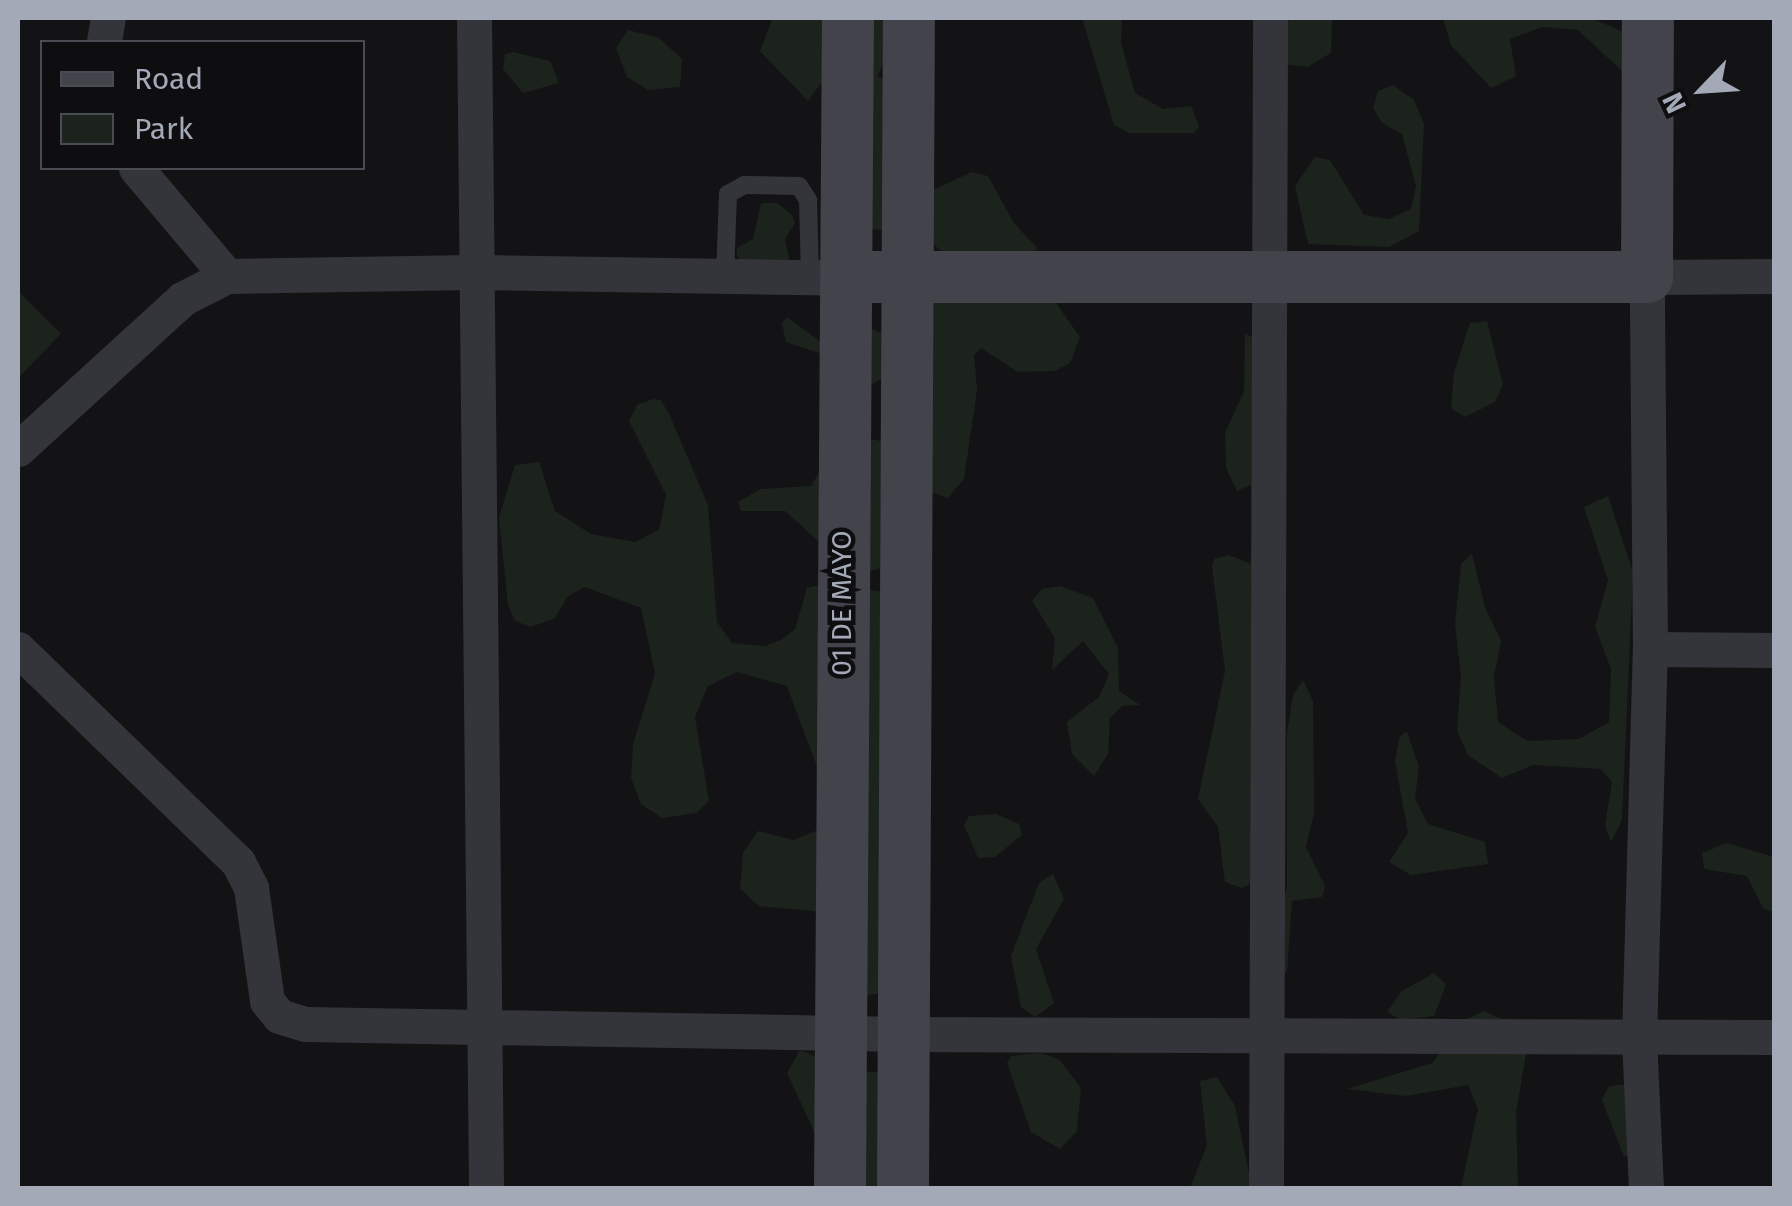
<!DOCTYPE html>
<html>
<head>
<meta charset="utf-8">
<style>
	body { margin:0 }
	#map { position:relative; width:1792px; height:1206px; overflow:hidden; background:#131315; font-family:"Fira Sans",sans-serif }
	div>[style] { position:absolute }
	.green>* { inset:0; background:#1b231c }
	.lane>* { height:18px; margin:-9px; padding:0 9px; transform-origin:9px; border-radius:9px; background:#34353b }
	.street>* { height:35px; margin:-17.5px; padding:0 17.5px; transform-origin:17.5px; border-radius:17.5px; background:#34353b }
	.secondary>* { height:52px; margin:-26px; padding:0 26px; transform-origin:26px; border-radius:26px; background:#42434b }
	span { translate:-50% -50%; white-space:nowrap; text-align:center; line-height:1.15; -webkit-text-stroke:9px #0e0e10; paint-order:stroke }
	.street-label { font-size:28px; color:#a3a9b7 }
	.frame { position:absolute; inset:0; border:20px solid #a3a9b7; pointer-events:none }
	.legend { position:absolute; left:40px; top:40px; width:325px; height:130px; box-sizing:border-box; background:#0e0e10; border:2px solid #4a4c53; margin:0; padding:12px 18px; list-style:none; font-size:30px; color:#a3a9b7 }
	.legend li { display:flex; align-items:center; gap:20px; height:50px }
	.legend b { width:50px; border:2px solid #4a4c53 }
	.north { position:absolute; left:1652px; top:40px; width:100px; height:100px; -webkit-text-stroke:8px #0e0e10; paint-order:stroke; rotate:245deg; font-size:28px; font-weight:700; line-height:40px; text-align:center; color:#a3a9b7 }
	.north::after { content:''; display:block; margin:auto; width:35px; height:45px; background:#a3a9b7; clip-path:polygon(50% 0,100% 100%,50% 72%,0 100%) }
</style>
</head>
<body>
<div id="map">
	<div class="green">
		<div style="clip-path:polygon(773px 18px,900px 18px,878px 76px,893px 85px,889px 231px,871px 229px,822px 82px,808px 101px,760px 51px)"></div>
		<div style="clip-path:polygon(1082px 18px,1122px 18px,1121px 43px,1135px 93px,1163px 109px,1191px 106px,1199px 126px,1194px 133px,1129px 133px,1114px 125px)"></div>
		<div style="clip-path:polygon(1289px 18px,1332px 18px,1331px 53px,1307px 67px,1283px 64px)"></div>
		<div style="clip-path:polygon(1443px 18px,1591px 18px,1628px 34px,1622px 71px,1578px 30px,1542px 27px,1510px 39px,1516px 76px,1491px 88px,1451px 45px)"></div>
		<div style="clip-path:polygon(628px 30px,659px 38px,682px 59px,680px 87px,648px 90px,627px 77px,616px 48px)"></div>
		<div style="clip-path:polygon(513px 52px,550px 61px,559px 83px,523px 93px,503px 69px,505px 54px)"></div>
		<div style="clip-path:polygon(1393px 85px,1414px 100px,1424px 124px,1419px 231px,1389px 247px,1308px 244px,1295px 186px,1315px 157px,1330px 160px,1364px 215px,1389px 219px,1411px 209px,1416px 186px,1402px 134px,1382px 123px,1373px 108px,1378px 91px)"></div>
		<div style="clip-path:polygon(972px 172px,988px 176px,1014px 223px,1037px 248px,1032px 254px,949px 257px,934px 245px,926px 193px)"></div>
		<div style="clip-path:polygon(761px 203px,777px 203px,792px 215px,795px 223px,785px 239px,790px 263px,742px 263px,737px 256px,737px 248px,753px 239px)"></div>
		<div style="clip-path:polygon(18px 291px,61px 334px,18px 378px)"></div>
		<div style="clip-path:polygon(925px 298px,1056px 303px,1080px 337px,1070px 363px,1055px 371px,1018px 372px,981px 348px,974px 355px,977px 390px,964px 479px,948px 498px,931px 492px)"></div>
		<div style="clip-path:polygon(787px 317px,821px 342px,869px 328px,886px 335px,883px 378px,861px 390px,819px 353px,786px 342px,782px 323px)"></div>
		<div style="clip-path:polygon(1487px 321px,1503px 385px,1495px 402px,1465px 417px,1451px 408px,1454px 372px,1470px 323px)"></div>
		<div style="clip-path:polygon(1245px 333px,1253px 338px,1251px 485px,1237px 491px,1226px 468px,1225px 433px,1244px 391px)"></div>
		<div style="clip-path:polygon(653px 399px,661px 400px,670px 416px,708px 505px,717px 622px,732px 643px,765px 646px,781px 640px,795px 629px,807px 588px,825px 584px,885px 592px,881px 993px,866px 996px,821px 912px,759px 906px,740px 889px,743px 853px,758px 831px,793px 840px,818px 830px,817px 767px,787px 686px,737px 672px,708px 686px,695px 717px,709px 801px,696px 813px,662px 818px,641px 804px,631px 778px,633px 744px,655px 674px,641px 608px,585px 587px,568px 596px,555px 618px,531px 627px,515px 621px,508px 605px,499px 518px,515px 465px,539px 462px,555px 511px,591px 534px,635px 542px,659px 530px,666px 495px,629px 421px,637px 405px)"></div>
		<div style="clip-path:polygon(865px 438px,881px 441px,880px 568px,864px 573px,840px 561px,785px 511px,741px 511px,738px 502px,761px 489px,811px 486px,820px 471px)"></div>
		<div style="clip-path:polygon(1608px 496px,1633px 572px,1622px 820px,1611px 842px,1605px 825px,1612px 782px,1601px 769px,1533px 765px,1502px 778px,1468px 755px,1457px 731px,1461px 676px,1455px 625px,1461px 564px,1472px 554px,1485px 607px,1501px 641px,1494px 677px,1498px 722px,1527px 741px,1579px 739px,1609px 722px,1611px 669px,1595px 627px,1608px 580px,1584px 507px)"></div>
		<div style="clip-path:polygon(1229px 555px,1251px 564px,1250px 884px,1242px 888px,1225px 882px,1218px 827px,1198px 799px,1225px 671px,1212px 567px,1214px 559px)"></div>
		<div style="clip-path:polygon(1060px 586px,1093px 598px,1118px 648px,1119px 691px,1140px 705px,1122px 706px,1110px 718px,1108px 754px,1094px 776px,1072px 754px,1067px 722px,1099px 697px,1109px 674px,1083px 641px,1052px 670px,1055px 638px,1032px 601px,1042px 589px)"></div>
		<div style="clip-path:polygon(1303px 680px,1313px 701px,1314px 813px,1306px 847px,1325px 886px,1322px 897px,1292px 901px,1287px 972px,1277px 981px,1278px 922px,1287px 886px,1287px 733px,1293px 695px)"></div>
		<div style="clip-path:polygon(1407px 732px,1419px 766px,1415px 799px,1428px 824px,1485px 842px,1488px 864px,1411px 875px,1389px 862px,1408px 833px,1395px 761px,1400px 736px)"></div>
		<div style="clip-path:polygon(996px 814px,1019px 824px,1022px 835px,995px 857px,978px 858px,964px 825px,969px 816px)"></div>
		<div style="clip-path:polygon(1727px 843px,1774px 857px,1774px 913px,1763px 908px,1747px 876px,1704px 869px,1702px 853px)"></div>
		<div style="clip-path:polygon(1053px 874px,1064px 899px,1036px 949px,1054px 1003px,1035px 1017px,1021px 1007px,1011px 956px,1039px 883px)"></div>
		<div style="clip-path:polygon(1434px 973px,1446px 985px,1434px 1016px,1401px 1020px,1387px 1012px,1402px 991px)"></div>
		<div style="clip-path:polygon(1484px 1011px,1509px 1022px,1526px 1054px,1516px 1113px,1518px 1188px,1461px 1188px,1478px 1109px,1468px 1085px,1406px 1096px,1347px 1089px,1432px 1063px,1466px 1019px)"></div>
		<div style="clip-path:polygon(800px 1050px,848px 1070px,885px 1073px,906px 1188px,840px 1188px,787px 1073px)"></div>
		<div style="clip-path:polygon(1041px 1053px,1060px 1060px,1081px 1088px,1077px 1131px,1060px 1149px,1031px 1132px,1007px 1063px,1011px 1056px)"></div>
		<div style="clip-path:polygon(1217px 1077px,1235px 1106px,1252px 1188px,1190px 1188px,1207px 1145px,1200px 1081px)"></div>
		<div style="clip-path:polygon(1628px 1084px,1639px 1150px,1624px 1157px,1602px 1100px,1609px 1086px)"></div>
	</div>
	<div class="lane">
		<div style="left:725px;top:276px;width:82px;rotate:-87.9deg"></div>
		<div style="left:728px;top:194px;width:18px;rotate:-29deg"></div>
		<div style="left:744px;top:185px;width:55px;rotate:1deg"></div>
		<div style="left:799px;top:186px;width:17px;rotate:57deg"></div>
		<div style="left:808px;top:200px;width:78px;rotate:88.5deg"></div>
	</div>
	<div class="street">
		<div style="left:474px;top:18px;width:1170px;rotate:89.41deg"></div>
		<div style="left:104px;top:42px;width:24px;rotate:-81deg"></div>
		<div style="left:136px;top:168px;width:141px;rotate:49.9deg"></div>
		<div style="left:18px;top:449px;width:222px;rotate:-42.4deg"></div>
		<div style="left:182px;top:299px;width:51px;rotate:-27.1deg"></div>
		<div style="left:227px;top:276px;width:247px;rotate:-0.9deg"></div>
		<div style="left:474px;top:272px;width:370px;rotate:0.9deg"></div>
		<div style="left:18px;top:649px;width:306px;rotate:44.1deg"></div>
		<div style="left:238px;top:862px;width:29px;rotate:63deg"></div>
		<div style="left:251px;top:888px;width:114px;rotate:81.9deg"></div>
		<div style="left:267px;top:1001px;width:19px;rotate:51deg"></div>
		<div style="left:279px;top:1016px;width:27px;rotate:17deg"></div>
		<div style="left:305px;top:1024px;width:600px;rotate:0.95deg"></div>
		<div style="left:905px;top:1034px;width:869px;rotate:0.2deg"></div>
		<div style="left:1650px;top:649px;width:124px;rotate:0.5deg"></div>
		<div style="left:1266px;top:1188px;width:1170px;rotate:-89.8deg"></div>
		<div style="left:1646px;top:1188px;width:150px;rotate:-92.7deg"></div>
		<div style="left:1639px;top:1038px;width:389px;rotate:-88.4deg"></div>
		<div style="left:1650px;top:649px;width:372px;rotate:-90.5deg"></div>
		<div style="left:1647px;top:277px;width:127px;rotate:-0.5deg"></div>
	</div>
	<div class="secondary">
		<div style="left:871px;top:277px;width:776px"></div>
		<div style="left:1647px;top:277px;width:259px;rotate:-89.8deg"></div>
		<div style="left:840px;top:1188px;width:1170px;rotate:-89.61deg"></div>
		<div style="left:903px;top:1188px;width:1170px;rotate:-89.71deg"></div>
	</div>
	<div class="street-label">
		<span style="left:842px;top:603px;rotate:-90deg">01 DE MAYO</span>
	</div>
	<div class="frame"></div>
	<ul class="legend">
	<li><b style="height:12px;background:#42434b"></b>Road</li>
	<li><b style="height:28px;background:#1b231c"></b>Park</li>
	</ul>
	<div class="north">N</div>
</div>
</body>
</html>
